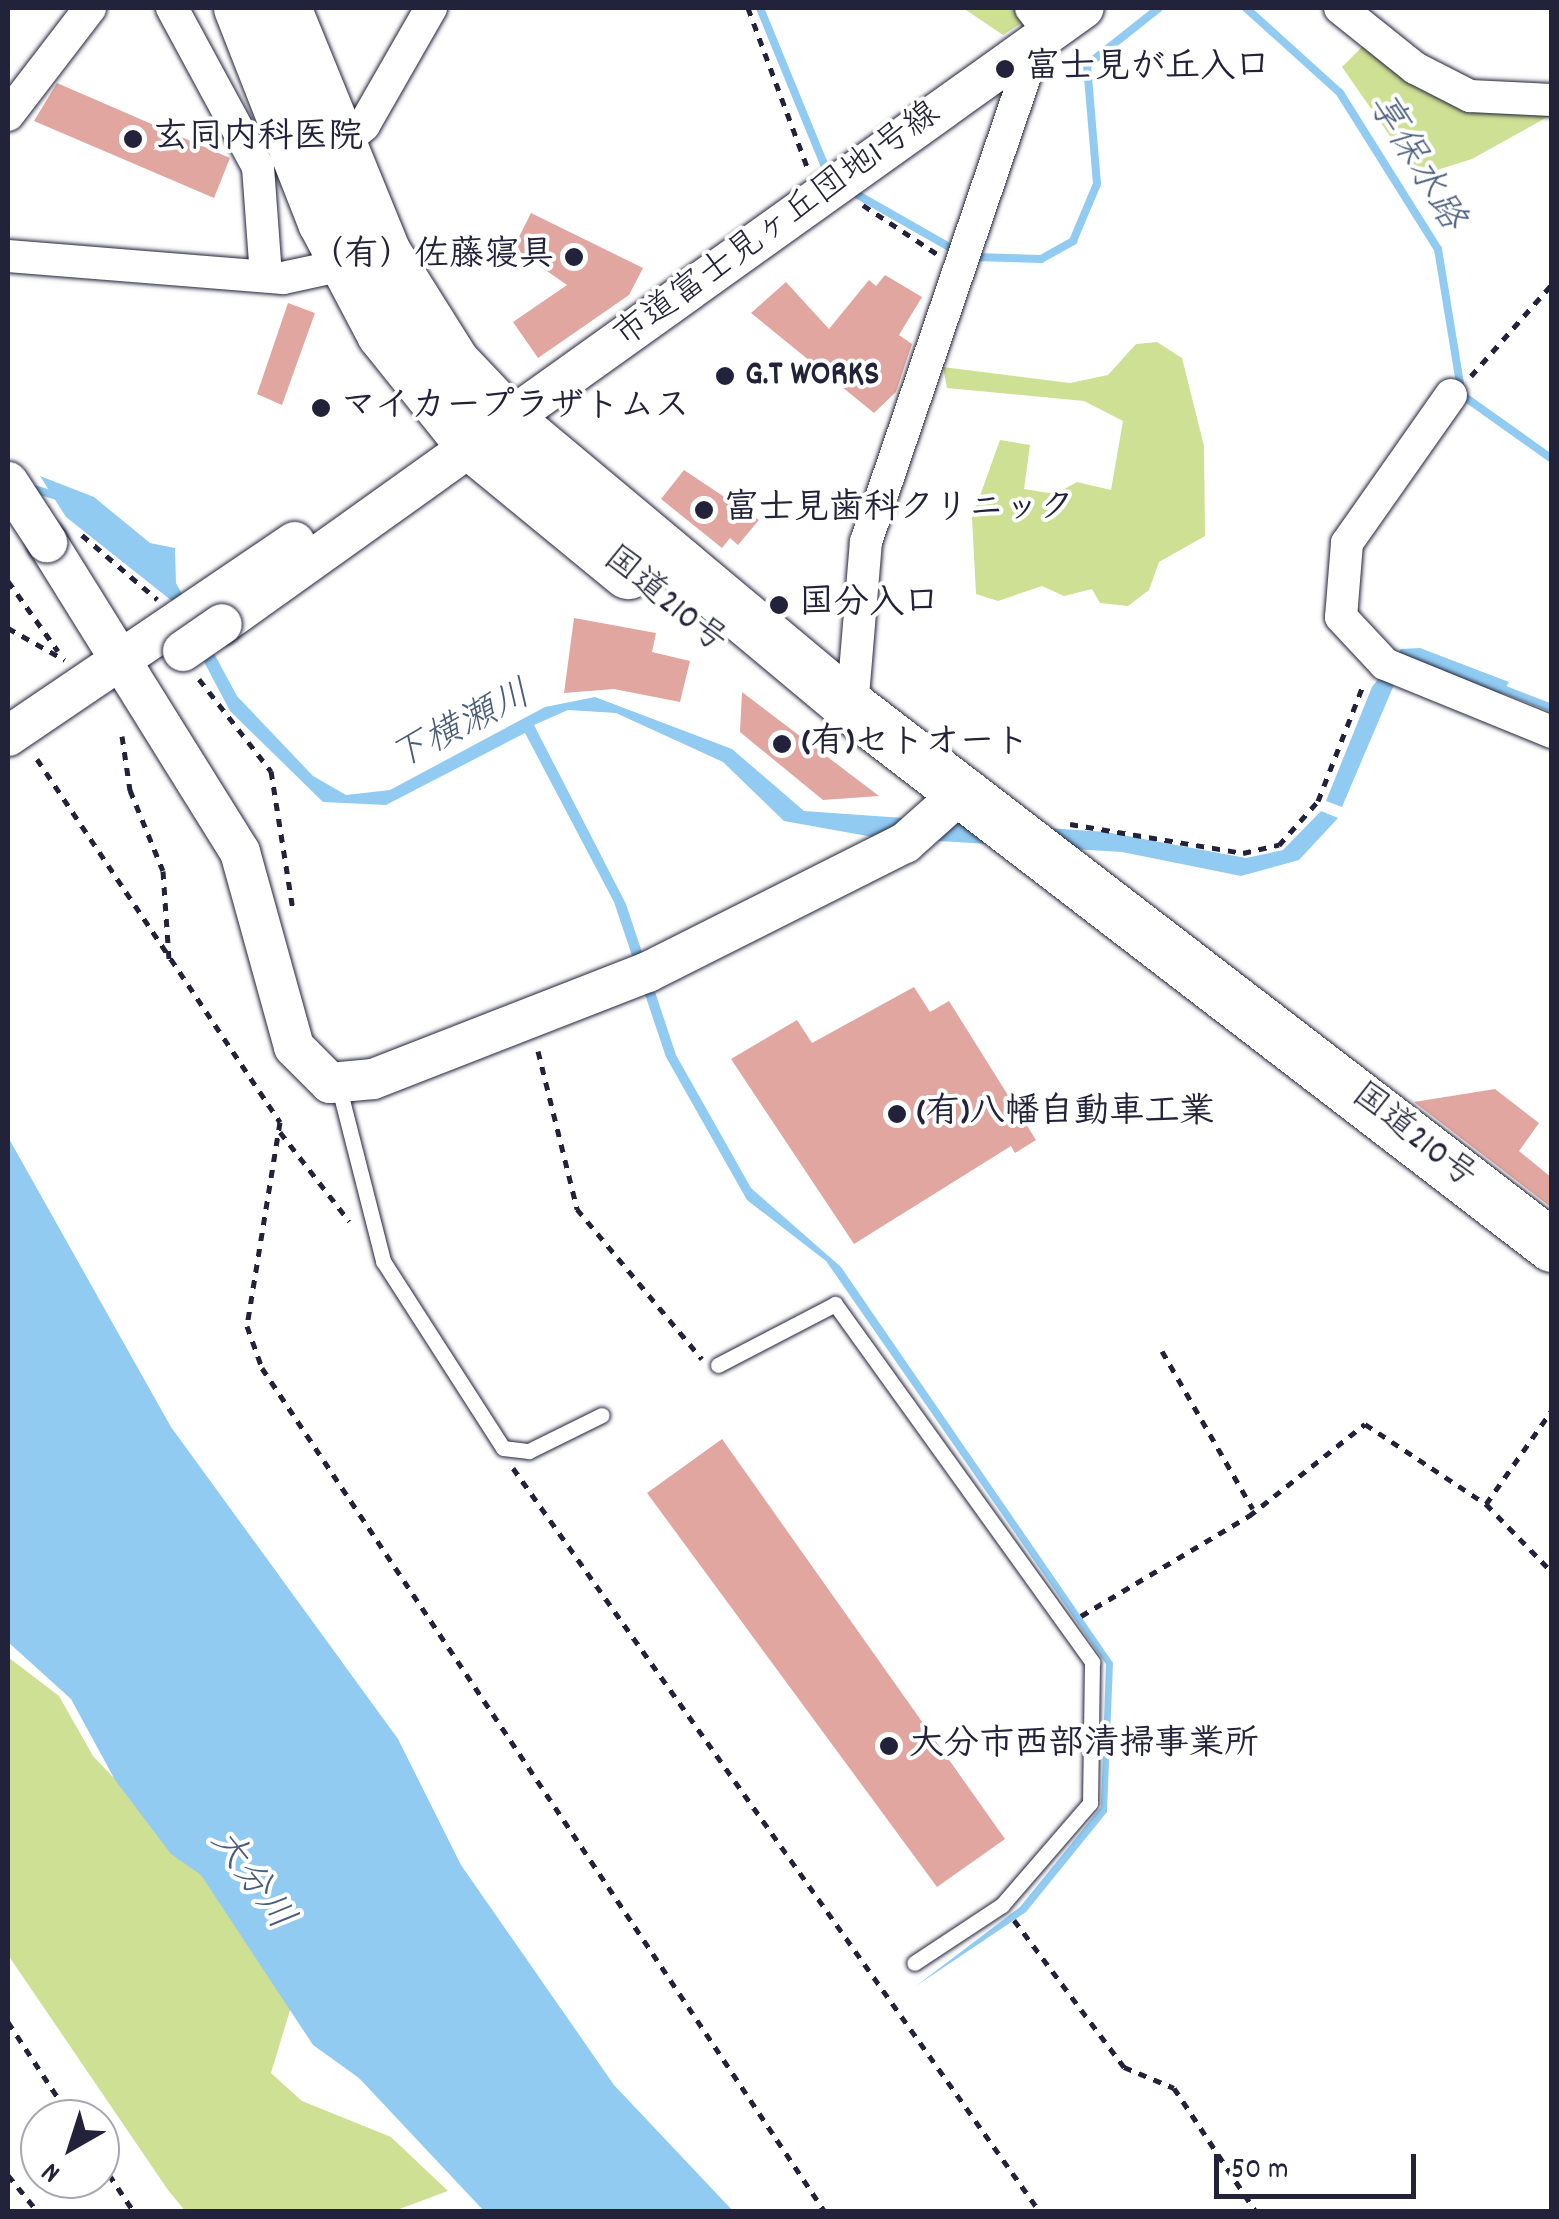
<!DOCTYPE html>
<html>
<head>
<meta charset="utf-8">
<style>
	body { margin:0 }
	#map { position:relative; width:1559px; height:2219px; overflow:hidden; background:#fff; font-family:Dekko,"Klee One",sans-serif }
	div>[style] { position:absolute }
	.green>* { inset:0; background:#cee094 }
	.water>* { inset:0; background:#91cbf1 }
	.stream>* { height:8px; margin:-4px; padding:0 4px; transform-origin:4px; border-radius:4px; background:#91cbf1 }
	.building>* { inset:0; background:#e1a69f }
	.path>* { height:5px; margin-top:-2.5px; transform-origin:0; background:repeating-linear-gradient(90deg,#22223b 0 8px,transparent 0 16px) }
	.roads { filter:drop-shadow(0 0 2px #22223b) drop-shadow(0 0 2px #22223b) }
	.service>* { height:15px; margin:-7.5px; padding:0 7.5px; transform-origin:7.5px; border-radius:7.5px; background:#fff }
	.minor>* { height:32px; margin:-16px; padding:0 16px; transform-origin:16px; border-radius:16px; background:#fff }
	.tertiary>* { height:40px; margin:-20px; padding:0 20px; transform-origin:20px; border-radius:20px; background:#fff }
	.trunk>* { height:52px; margin:-26px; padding:0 26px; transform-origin:26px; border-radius:26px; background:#fff }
	.bridges { filter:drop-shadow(0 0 2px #22223b) drop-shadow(0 0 2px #22223b) }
	.tertiary-bridge>* { height:40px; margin:-20px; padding:0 20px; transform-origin:20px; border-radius:20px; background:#fff }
	.dots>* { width:28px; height:28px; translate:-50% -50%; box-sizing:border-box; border:5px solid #fff; border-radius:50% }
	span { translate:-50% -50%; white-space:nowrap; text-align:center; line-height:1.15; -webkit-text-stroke:8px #fff; paint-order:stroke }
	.poi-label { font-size:35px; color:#22223b; font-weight:700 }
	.left { translate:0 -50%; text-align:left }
	.right { translate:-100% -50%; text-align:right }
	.street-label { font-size:35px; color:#22223b }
	.water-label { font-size:38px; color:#495d7b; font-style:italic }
	.frame { position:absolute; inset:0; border:10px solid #22223b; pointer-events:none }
	.north { position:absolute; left:20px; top:2099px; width:100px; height:100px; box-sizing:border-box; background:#fff; border:2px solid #a7a7b1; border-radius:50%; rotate:219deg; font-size:28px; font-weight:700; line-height:40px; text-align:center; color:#22223b }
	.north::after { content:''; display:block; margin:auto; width:35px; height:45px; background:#22223b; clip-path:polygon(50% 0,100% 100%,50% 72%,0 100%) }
	.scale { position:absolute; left:1214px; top:2154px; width:202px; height:45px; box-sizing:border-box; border:5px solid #22223b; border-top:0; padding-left:12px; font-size:30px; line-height:35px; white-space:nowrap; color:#22223b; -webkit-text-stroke:8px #fff; paint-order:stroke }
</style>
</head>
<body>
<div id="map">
	<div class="green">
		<div style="clip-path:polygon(963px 8px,1023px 8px,1031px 17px,1003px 35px)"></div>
		<div style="clip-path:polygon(1365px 44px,1473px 111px,1551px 115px,1472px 159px,1418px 176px,1342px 67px)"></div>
		<div style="clip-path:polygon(1157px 342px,1182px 358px,1204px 446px,1205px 536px,1159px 562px,1149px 590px,1128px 606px,1100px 603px,1092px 589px,1064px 596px,1042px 586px,998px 601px,976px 594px,972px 518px,1000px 440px,1030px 445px,1024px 489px,1055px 494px,1077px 482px,1111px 490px,1123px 421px,1084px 401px,947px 388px,943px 367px,1070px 383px,1108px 375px,1136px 344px)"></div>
		<div style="clip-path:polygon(8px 1657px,59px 1696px,93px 1756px,206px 1874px,294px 1997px,271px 2073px,302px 2101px,391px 2137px,448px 2191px,394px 2211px,186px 2212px,168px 2190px,8px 1955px)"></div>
	</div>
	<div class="water">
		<div style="clip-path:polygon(40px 476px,94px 497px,150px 543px,175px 548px,176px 583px,237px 696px,313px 776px,346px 795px,390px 790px,545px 707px,595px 697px,732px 749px,804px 811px,1106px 832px,1246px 858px,1283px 850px,1321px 811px,1338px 818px,1299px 860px,1241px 876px,1122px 852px,873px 837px,784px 821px,723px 762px,616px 713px,568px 710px,534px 725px,626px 904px,676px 1055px,751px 1188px,841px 1267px,1113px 1663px,1107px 1812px,1026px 1912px,916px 1986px,1020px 1907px,1101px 1807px,1106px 1664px,826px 1261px,747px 1200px,666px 1057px,614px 902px,525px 733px,386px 805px,323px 802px,230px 711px,172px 601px,66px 517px)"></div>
		<div style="clip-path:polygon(1420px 648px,1509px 682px,1500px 697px,1396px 680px,1342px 807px,1326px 801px,1372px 687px,1401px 649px)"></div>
		<div style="clip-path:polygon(8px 1137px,171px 1427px,398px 1739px,461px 1865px,614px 2085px,733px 2211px,484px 2211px,359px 2078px,313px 2045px,201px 1875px,171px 1854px,115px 1780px,71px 1699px,8px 1642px)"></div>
	</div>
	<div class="stream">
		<div style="left:760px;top:8px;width:179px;rotate:67.7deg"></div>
		<div style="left:1246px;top:8px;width:127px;rotate:42.1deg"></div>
		<div style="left:1340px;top:93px;width:184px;rotate:57.9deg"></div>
		<div style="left:1438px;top:249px;width:148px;rotate:80.7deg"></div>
		<div style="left:1462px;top:395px;width:110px;rotate:35.4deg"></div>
		<div style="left:851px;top:191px;width:121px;rotate:29.7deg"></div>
		<div style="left:974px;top:257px;width:67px;rotate:1.7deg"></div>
		<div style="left:1041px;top:259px;width:37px;rotate:-29deg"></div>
		<div style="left:1073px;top:241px;width:62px;rotate:-67.2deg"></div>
		<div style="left:1097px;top:184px;width:119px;rotate:-94.8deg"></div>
		<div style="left:1087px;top:65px;width:92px;rotate:-38.4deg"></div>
		<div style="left:31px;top:488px;width:31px;rotate:17deg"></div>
		<div style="left:1495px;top:686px;width:61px;rotate:21.1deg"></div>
	</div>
	<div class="building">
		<div style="clip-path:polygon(57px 83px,230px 158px,214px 198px,34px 121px)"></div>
		<div style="clip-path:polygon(531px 213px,643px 268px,629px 295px,538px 358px,513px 322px,567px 285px,521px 253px,516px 243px)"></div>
		<div style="clip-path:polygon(885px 275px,922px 297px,899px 335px,912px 344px,896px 392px,874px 413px,751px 313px,786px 282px,829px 329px,869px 280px,876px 286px)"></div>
		<div style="clip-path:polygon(288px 303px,315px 313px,282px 405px,257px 394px)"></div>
		<div style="clip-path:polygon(684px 470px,759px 520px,738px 545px,730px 538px,722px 548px,661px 499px)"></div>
		<div style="clip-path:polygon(574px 618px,656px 633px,652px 652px,690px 661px,680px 702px,614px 689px,564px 693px)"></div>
		<div style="clip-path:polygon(742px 692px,879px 796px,823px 800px,740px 732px)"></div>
		<div style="clip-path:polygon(914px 987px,930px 1012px,949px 1001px,1036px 1140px,1015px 1153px,1011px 1146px,854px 1244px,731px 1059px,797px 1020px,812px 1043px)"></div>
		<div style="clip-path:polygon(1495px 1089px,1539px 1123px,1519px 1151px,1552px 1178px,1552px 1208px,1414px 1102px)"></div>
		<div style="clip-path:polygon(722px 1439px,1005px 1839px,937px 1887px,647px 1493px)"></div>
	</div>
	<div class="path">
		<div style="left:748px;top:8px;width:172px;rotate:69.6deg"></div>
		<div style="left:863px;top:205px;width:89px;rotate:33.5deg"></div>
		<div style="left:1471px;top:376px;width:123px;rotate:-48.6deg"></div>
		<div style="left:82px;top:535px;width:99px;rotate:40.5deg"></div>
		<div style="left:8px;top:581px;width:86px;rotate:54.5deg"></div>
		<div style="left:8px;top:628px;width:65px;rotate:29.3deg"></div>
		<div style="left:199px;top:679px;width:117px;rotate:52deg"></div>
		<div style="left:271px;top:771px;width:141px;rotate:81deg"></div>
		<div style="left:122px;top:736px;width:55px;rotate:81.6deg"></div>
		<div style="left:130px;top:790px;width:87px;rotate:67.8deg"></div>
		<div style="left:163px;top:871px;width:89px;rotate:86.1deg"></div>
		<div style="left:37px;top:759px;width:437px;rotate:56.2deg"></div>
		<div style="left:280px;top:1122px;width:207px;rotate:99.2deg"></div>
		<div style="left:247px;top:1326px;width:45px;rotate:70.3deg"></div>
		<div style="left:262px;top:1368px;width:1015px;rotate:56.29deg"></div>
		<div style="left:1070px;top:824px;width:175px;rotate:9.5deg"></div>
		<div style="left:1243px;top:853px;width:37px;rotate:-13deg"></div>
		<div style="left:1279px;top:845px;width:59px;rotate:-48.4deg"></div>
		<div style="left:1318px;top:801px;width:127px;rotate:-68.7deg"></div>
		<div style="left:538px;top:1051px;width:163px;rotate:76.1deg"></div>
		<div style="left:577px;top:1209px;width:195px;rotate:50.2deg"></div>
		<div style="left:280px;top:1132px;width:113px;rotate:52.2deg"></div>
		<div style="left:1162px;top:1351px;width:182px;rotate:60.1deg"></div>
		<div style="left:513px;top:1468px;width:912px;rotate:54.69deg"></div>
		<div style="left:1486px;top:1504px;width:115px;rotate:-54.9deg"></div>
		<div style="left:1081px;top:1616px;width:196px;rotate:-30.8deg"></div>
		<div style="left:1249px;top:1516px;width:148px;rotate:-38.4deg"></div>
		<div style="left:1365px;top:1424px;width:145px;rotate:33.5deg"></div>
		<div style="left:1486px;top:1504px;width:95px;rotate:45.9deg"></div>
		<div style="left:1014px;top:1920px;width:184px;rotate:53.2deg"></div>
		<div style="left:1124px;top:2067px;width:54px;rotate:22.8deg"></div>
		<div style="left:1174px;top:2088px;width:149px;rotate:56.5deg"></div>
		<div style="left:8px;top:2022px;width:116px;rotate:56.6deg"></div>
		<div style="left:100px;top:2161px;width:61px;rotate:56.3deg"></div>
		<div style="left:8px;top:2175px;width:48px;rotate:51deg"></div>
	</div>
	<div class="roads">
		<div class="service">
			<div style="left:338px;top:1084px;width:183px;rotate:75.7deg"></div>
			<div style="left:383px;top:1261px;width:222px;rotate:57.3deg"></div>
			<div style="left:503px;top:1448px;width:26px;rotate:7deg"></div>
			<div style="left:529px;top:1451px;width:81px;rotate:-26.3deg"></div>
			<div style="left:718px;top:1365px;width:132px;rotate:-27.5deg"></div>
			<div style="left:835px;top:1304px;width:441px;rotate:54.3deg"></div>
			<div style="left:1092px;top:1662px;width:141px;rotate:90.8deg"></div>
			<div style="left:1090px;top:1803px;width:135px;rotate:130.8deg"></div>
			<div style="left:1002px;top:1905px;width:105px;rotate:146.6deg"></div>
		</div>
		<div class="minor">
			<div style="left:172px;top:8px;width:181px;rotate:61.6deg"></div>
			<div style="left:258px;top:167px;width:109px;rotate:85.8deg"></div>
			<div style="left:1031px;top:8px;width:31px;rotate:52deg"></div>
			<div style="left:1340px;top:8px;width:96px;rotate:38.7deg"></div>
			<div style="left:1415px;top:68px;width:62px;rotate:27deg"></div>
			<div style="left:1470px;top:96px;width:82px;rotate:2.8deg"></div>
			<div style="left:8px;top:115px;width:135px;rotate:-52.5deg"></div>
			<div style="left:338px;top:147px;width:34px;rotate:-40deg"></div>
			<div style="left:364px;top:125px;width:135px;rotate:-60.2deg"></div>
			<div style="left:8px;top:256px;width:276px;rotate:4.6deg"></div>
			<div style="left:283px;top:278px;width:61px;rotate:-12.2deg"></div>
			<div style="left:1451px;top:395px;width:181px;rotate:125.1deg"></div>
			<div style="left:1347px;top:543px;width:74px;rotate:94.6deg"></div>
			<div style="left:1341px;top:617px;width:64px;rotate:46.9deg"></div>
			<div style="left:1385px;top:664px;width:180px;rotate:22.2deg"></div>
			<div style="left:852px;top:708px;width:167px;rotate:-85.2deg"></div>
			<div style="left:866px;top:542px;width:529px;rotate:-71.15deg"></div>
		</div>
		<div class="tertiary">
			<div style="left:47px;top:542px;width:365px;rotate:58.1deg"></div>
			<div style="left:240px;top:852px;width:202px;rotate:74.5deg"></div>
			<div style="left:294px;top:1047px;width:51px;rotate:45deg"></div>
			<div style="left:330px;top:1083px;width:43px;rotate:-5.3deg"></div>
			<div style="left:373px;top:1079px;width:295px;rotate:-21.3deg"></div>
			<div style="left:648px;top:972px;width:288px;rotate:-26.7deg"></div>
			<div style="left:905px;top:843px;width:50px;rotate:-41.7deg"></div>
			<div style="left:222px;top:624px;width:1059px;rotate:-35.55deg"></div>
			<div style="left:8px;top:736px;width:346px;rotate:-34.1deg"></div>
		</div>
		<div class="trunk">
			<div style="left:240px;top:8px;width:230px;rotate:68.6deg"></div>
			<div style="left:324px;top:222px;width:127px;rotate:62.2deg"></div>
			<div style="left:383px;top:334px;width:142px;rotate:51.3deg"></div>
			<div style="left:472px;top:445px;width:202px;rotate:39.4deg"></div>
			<div style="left:285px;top:8px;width:265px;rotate:67.8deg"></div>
			<div style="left:385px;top:253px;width:130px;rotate:57.9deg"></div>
			<div style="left:454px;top:363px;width:81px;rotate:46.5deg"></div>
			<div style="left:510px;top:422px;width:446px;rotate:39.9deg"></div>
			<div style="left:852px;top:708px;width:883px;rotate:37.54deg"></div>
		</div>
	</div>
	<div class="bridges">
		<div class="tertiary-bridge">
			<div style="left:8px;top:482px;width:72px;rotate:57deg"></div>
			<div style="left:183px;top:651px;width:47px;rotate:-34.7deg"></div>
		</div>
	</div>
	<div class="dots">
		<div style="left:1005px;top:69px;background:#22223b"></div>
		<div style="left:133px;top:139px;background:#22223b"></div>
		<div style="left:574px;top:257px;background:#22223b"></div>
		<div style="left:725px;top:376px;background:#22223b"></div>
		<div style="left:321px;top:408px;background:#22223b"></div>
		<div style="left:704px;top:510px;background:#22223b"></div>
		<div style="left:779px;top:605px;background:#22223b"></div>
		<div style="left:782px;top:744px;background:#22223b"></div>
		<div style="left:897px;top:1114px;background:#22223b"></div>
		<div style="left:889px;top:1746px;background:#22223b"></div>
	</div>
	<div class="poi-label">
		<span class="left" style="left:1025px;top:69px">富士見が丘入口</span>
		<span class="left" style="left:153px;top:139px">玄同内科医院</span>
		<span class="right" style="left:554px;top:257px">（有）佐藤寝具</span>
		<span class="left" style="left:745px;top:376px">G.T WORKS</span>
		<span class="left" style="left:341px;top:408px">マイカープラザトムス</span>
		<span class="left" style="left:724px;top:510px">富士見歯科クリニック</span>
		<span class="left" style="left:799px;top:605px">国分入口</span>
		<span class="left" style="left:802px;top:744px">(有)セトオート</span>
		<span class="left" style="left:917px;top:1114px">(有)八幡自動車工業</span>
		<span class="left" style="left:909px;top:1746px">大分市西部清掃事業所</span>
	</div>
	<div class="street-label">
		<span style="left:778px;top:226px;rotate:-36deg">市道富士見ヶ丘団地1号線</span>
		<span style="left:664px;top:601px;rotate:39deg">国道210号</span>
		<span style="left:1413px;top:1137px;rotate:38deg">国道210号</span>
	</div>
	<div class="water-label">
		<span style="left:1414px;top:163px;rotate:59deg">享保水路</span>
		<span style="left:462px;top:728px;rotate:-27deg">下横瀬川</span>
		<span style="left:250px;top:1881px;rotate:54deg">大分川</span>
	</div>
	<div class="frame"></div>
	<div class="north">N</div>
	<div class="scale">50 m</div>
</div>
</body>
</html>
